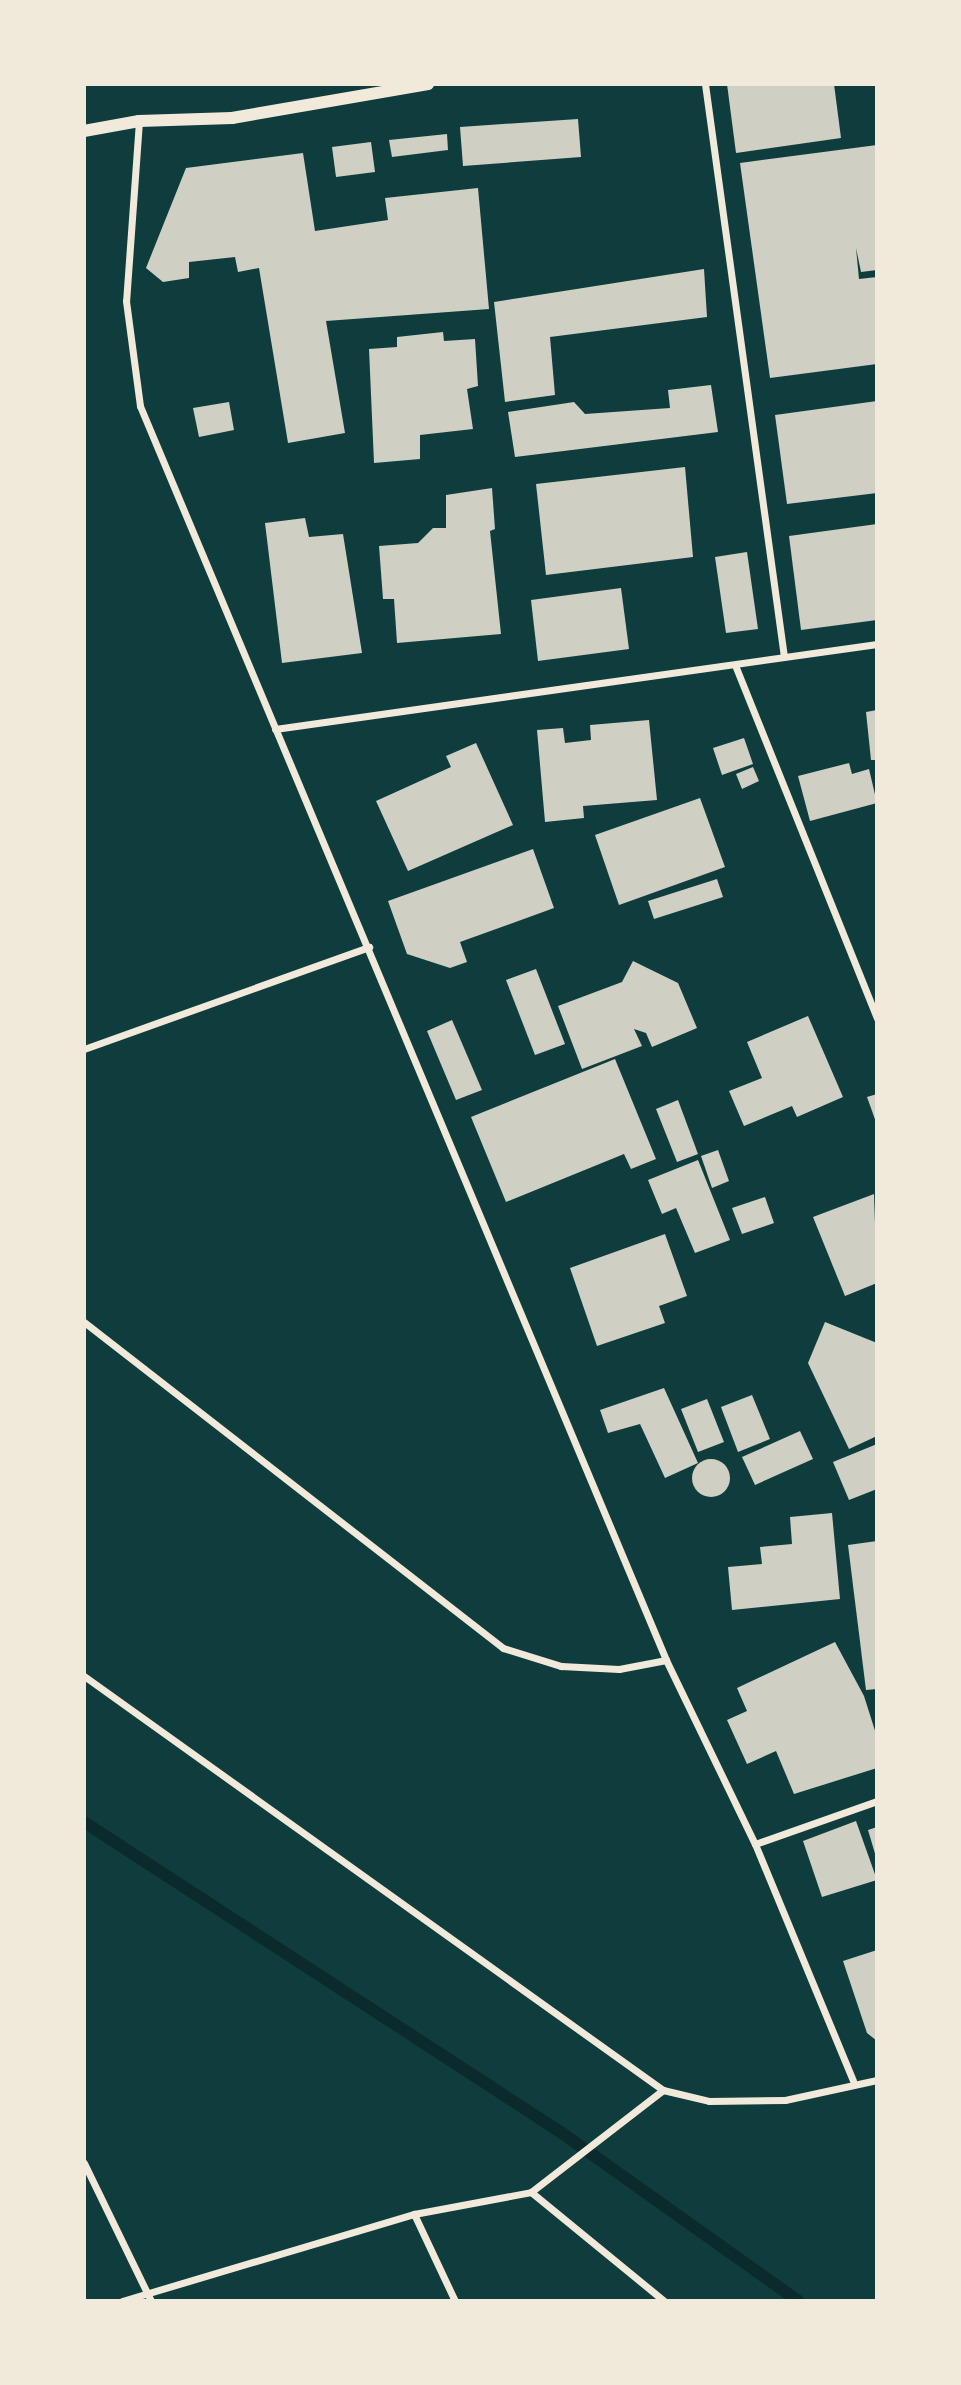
<!DOCTYPE html>
<html>
<head>
<meta charset="utf-8">
<style>
	body { margin:0 }
	#map { position:relative; width:961px; height:2385px; overflow:hidden; background:#0f3d3e; font-family:Spectral,serif }
	div>[style] { position:absolute }
	.stream>* { height:12px; margin:-6px; padding:0 6px; transform-origin:6px; border-radius:6px; background:#0a2a2b }
	.building>* { inset:0; background:#cfcfc3 }
	.round { border-radius:50% }
	.minor>* { height:7px; margin:-3.5px; padding:0 3.5px; transform-origin:3.5px; border-radius:3.5px; background:#f1e9da }
	.tertiary>* { height:12px; margin:-6px; padding:0 6px; transform-origin:6px; border-radius:6px; background:#f1e9da }
	span { translate:-50% -50%; white-space:nowrap; text-align:center; line-height:1.15; -webkit-text-stroke:5px #f1e9da; paint-order:stroke }
	.frame { position:absolute; inset:0; border:86px solid #f1e9da; pointer-events:none }
</style>
</head>
<body>
<div id="map">
	<div class="stream">
		<div style="left:84px;top:1822px;width:570px;rotate:33.05deg"></div>
		<div style="left:562px;top:2133px;width:290px;rotate:35.4deg"></div>
	</div>
	<div class="building">
		<div style="clip-path:polygon(727px 84px,834px 84px,841px 138px,736px 153px)"></div>
		<div style="clip-path:polygon(578px 119px,581px 157px,463px 166px,460px 127px)"></div>
		<div style="clip-path:polygon(447px 134px,448px 150px,392px 157px,389px 140px)"></div>
		<div style="clip-path:polygon(371px 142px,375px 172px,336px 177px,332px 147px)"></div>
		<div style="clip-path:polygon(877px 145px,877px 270px,861px 272px,856px 248px,859px 279px,877px 277px,877px 364px,770px 378px,740px 163px)"></div>
		<div style="clip-path:polygon(303px 153px,315px 231px,388px 220px,385px 198px,478px 188px,489px 309px,326px 321px,345px 433px,288px 443px,259px 268px,238px 272px,235px 257px,189px 262px,189px 278px,163px 282px,146px 268px,186px 168px)"></div>
		<div style="clip-path:polygon(704px 269px,707px 317px,550px 337px,555px 395px,505px 402px,494px 302px)"></div>
		<div style="clip-path:polygon(443px 332px,444px 341px,475px 339px,478px 386px,467px 389px,473px 429px,420px 435px,420px 459px,374px 463px,369px 349px,397px 347px,397px 337px)"></div>
		<div style="clip-path:polygon(711px 385px,718px 432px,515px 457px,508px 412px,574px 402px,585px 414px,670px 408px,668px 390px)"></div>
		<div style="clip-path:polygon(877px 401px,877px 493px,787px 504px,775px 415px)"></div>
		<div style="clip-path:polygon(229px 402px,234px 430px,199px 437px,193px 408px)"></div>
		<div style="clip-path:polygon(685px 467px,693px 557px,546px 575px,536px 484px)"></div>
		<div style="clip-path:polygon(492px 488px,495px 529px,490px 531px,501px 634px,397px 643px,394px 599px,383px 599px,379px 546px,418px 543px,433px 528px,446px 528px,446px 495px)"></div>
		<div style="clip-path:polygon(305px 518px,309px 537px,343px 534px,362px 653px,282px 663px,265px 523px)"></div>
		<div style="clip-path:polygon(877px 524px,877px 620px,801px 630px,789px 536px)"></div>
		<div style="clip-path:polygon(747px 552px,758px 629px,726px 633px,715px 557px)"></div>
		<div style="clip-path:polygon(621px 588px,629px 649px,538px 661px,531px 600px)"></div>
		<div style="clip-path:polygon(877px 710px,877px 760px,871px 760px,866px 712px)"></div>
		<div style="clip-path:polygon(649px 720px,657px 800px,583px 806px,584px 818px,545px 822px,537px 730px,563px 728px,565px 743px,591px 740px,590px 725px)"></div>
		<div style="clip-path:polygon(744px 738px,753px 764px,722px 775px,713px 748px)"></div>
		<div style="clip-path:polygon(476px 743px,513px 825px,408px 871px,376px 801px,451px 767px,446px 756px)"></div>
		<div style="clip-path:polygon(849px 763px,852px 774px,869px 769px,877px 803px,810px 821px,798px 776px)"></div>
		<div style="clip-path:polygon(753px 767px,759px 781px,742px 789px,736px 774px)"></div>
		<div style="clip-path:polygon(700px 798px,725px 867px,619px 905px,595px 835px)"></div>
		<div style="clip-path:polygon(533px 849px,554px 908px,460px 942px,467px 962px,450px 968px,407px 954px,388px 901px)"></div>
		<div style="clip-path:polygon(717px 879px,723px 897px,654px 919px,648px 901px)"></div>
		<div style="clip-path:polygon(633px 961px,678px 983px,697px 1028px,652px 1047px,646px 1033px,634px 1029px,642px 1046px,582px 1069px,558px 1006px,622px 982px)"></div>
		<div style="clip-path:polygon(536px 969px,565px 1044px,535px 1055px,506px 980px)"></div>
		<div style="clip-path:polygon(808px 1016px,843px 1097px,797px 1117px,792px 1106px,744px 1126px,729px 1091px,762px 1078px,747px 1042px)"></div>
		<div style="clip-path:polygon(452px 1020px,482px 1090px,456px 1100px,427px 1031px)"></div>
		<div style="clip-path:polygon(615px 1059px,656px 1159px,631px 1169px,624px 1154px,506px 1202px,471px 1117px)"></div>
		<div style="clip-path:polygon(877px 1094px,877px 1125px,867px 1097px)"></div>
		<div style="clip-path:polygon(678px 1100px,698px 1154px,677px 1162px,656px 1109px)"></div>
		<div style="clip-path:polygon(718px 1150px,729px 1181px,712px 1188px,701px 1156px)"></div>
		<div style="clip-path:polygon(698px 1160px,730px 1240px,695px 1253px,676px 1208px,662px 1214px,648px 1180px)"></div>
		<div style="clip-path:polygon(874px 1194px,877px 1283px,845px 1296px,813px 1217px)"></div>
		<div style="clip-path:polygon(765px 1197px,774px 1223px,742px 1234px,732px 1208px)"></div>
		<div style="clip-path:polygon(665px 1234px,687px 1296px,659px 1306px,665px 1323px,597px 1346px,570px 1268px)"></div>
		<div style="clip-path:polygon(825px 1322px,877px 1343px,877px 1436px,849px 1449px,808px 1363px)"></div>
		<div style="clip-path:polygon(664px 1388px,698px 1463px,665px 1478px,640px 1424px,608px 1433px,600px 1410px)"></div>
		<div style="clip-path:polygon(752px 1395px,770px 1439px,738px 1452px,721px 1407px)"></div>
		<div style="clip-path:polygon(707px 1399px,724px 1442px,698px 1452px,681px 1409px)"></div>
		<div style="clip-path:polygon(800px 1431px,813px 1459px,755px 1485px,742px 1457px)"></div>
		<div style="clip-path:polygon(877px 1444px,877px 1489px,849px 1500px,833px 1462px)"></div>
		<div class="round" style="left:692px;top:1459px;width:38px;height:38px"></div>
		<div style="clip-path:polygon(832px 1513px,840px 1599px,732px 1610px,728px 1567px,762px 1564px,760px 1547px,792px 1544px,790px 1517px)"></div>
		<div style="clip-path:polygon(877px 1541px,877px 1689px,866px 1690px,848px 1545px)"></div>
		<div style="clip-path:polygon(835px 1642px,864px 1696px,877px 1737px,877px 1768px,794px 1794px,776px 1751px,747px 1764px,727px 1720px,747px 1711px,737px 1688px)"></div>
		<div style="clip-path:polygon(856px 1821px,877px 1880px,822px 1897px,803px 1841px)"></div>
		<div style="clip-path:polygon(877px 1827px,877px 1857px,876px 1857px,868px 1830px)"></div>
		<div style="clip-path:polygon(877px 1950px,877px 2041px,867px 2033px,843px 1961px)"></div>
	</div>
	<div class="minor">
		<div style="left:705px;top:84px;width:578px;rotate:82.15deg"></div>
		<div style="left:139px;top:121px;width:180px;rotate:94.1deg"></div>
		<div style="left:126px;top:301px;width:106px;rotate:82.4deg"></div>
		<div style="left:140px;top:406px;width:1360px;rotate:67.24deg"></div>
		<div style="left:666px;top:1660px;width:204px;rotate:64.2deg"></div>
		<div style="left:755px;top:1844px;width:256px;rotate:67.5deg"></div>
		<div style="left:735px;top:665px;width:381px;rotate:68.1deg"></div>
		<div style="left:275px;top:729px;width:608px;rotate:-8.04deg"></div>
		<div style="left:84px;top:1049px;width:303px;rotate:-19.7deg"></div>
		<div style="left:84px;top:1322px;width:531px;rotate:37.88deg"></div>
		<div style="left:503px;top:1648px;width:61px;rotate:17.2deg"></div>
		<div style="left:561px;top:1666px;width:58px;rotate:3deg"></div>
		<div style="left:619px;top:1669px;width:48px;rotate:-10.8deg"></div>
		<div style="left:84px;top:1676px;width:712px;rotate:35.57deg"></div>
		<div style="left:663px;top:2090px;width:47px;rotate:13.4deg"></div>
		<div style="left:709px;top:2101px;width:76px;rotate:-0.8deg"></div>
		<div style="left:785px;top:2100px;width:94px;rotate:-12.3deg"></div>
		<div style="left:755px;top:1844px;width:129px;rotate:-19.4deg"></div>
		<div style="left:84px;top:2163px;width:153px;rotate:64.1deg"></div>
		<div style="left:531px;top:2192px;width:172px;rotate:39.3deg"></div>
		<div style="left:414px;top:2214px;width:96px;rotate:64.8deg"></div>
		<div style="left:122px;top:2301px;width:305px;rotate:-16.6deg"></div>
		<div style="left:414px;top:2214px;width:119px;rotate:-10.6deg"></div>
		<div style="left:531px;top:2192px;width:167px;rotate:-37.7deg"></div>
	</div>
	<div class="tertiary">
		<div style="left:84px;top:131px;width:56px;rotate:-10.3deg"></div>
		<div style="left:139px;top:121px;width:93px;rotate:-1.8deg"></div>
		<div style="left:232px;top:118px;width:199px;rotate:-9.8deg"></div>
	</div>
	<div class="frame"></div>
</div>
</body>
</html>
